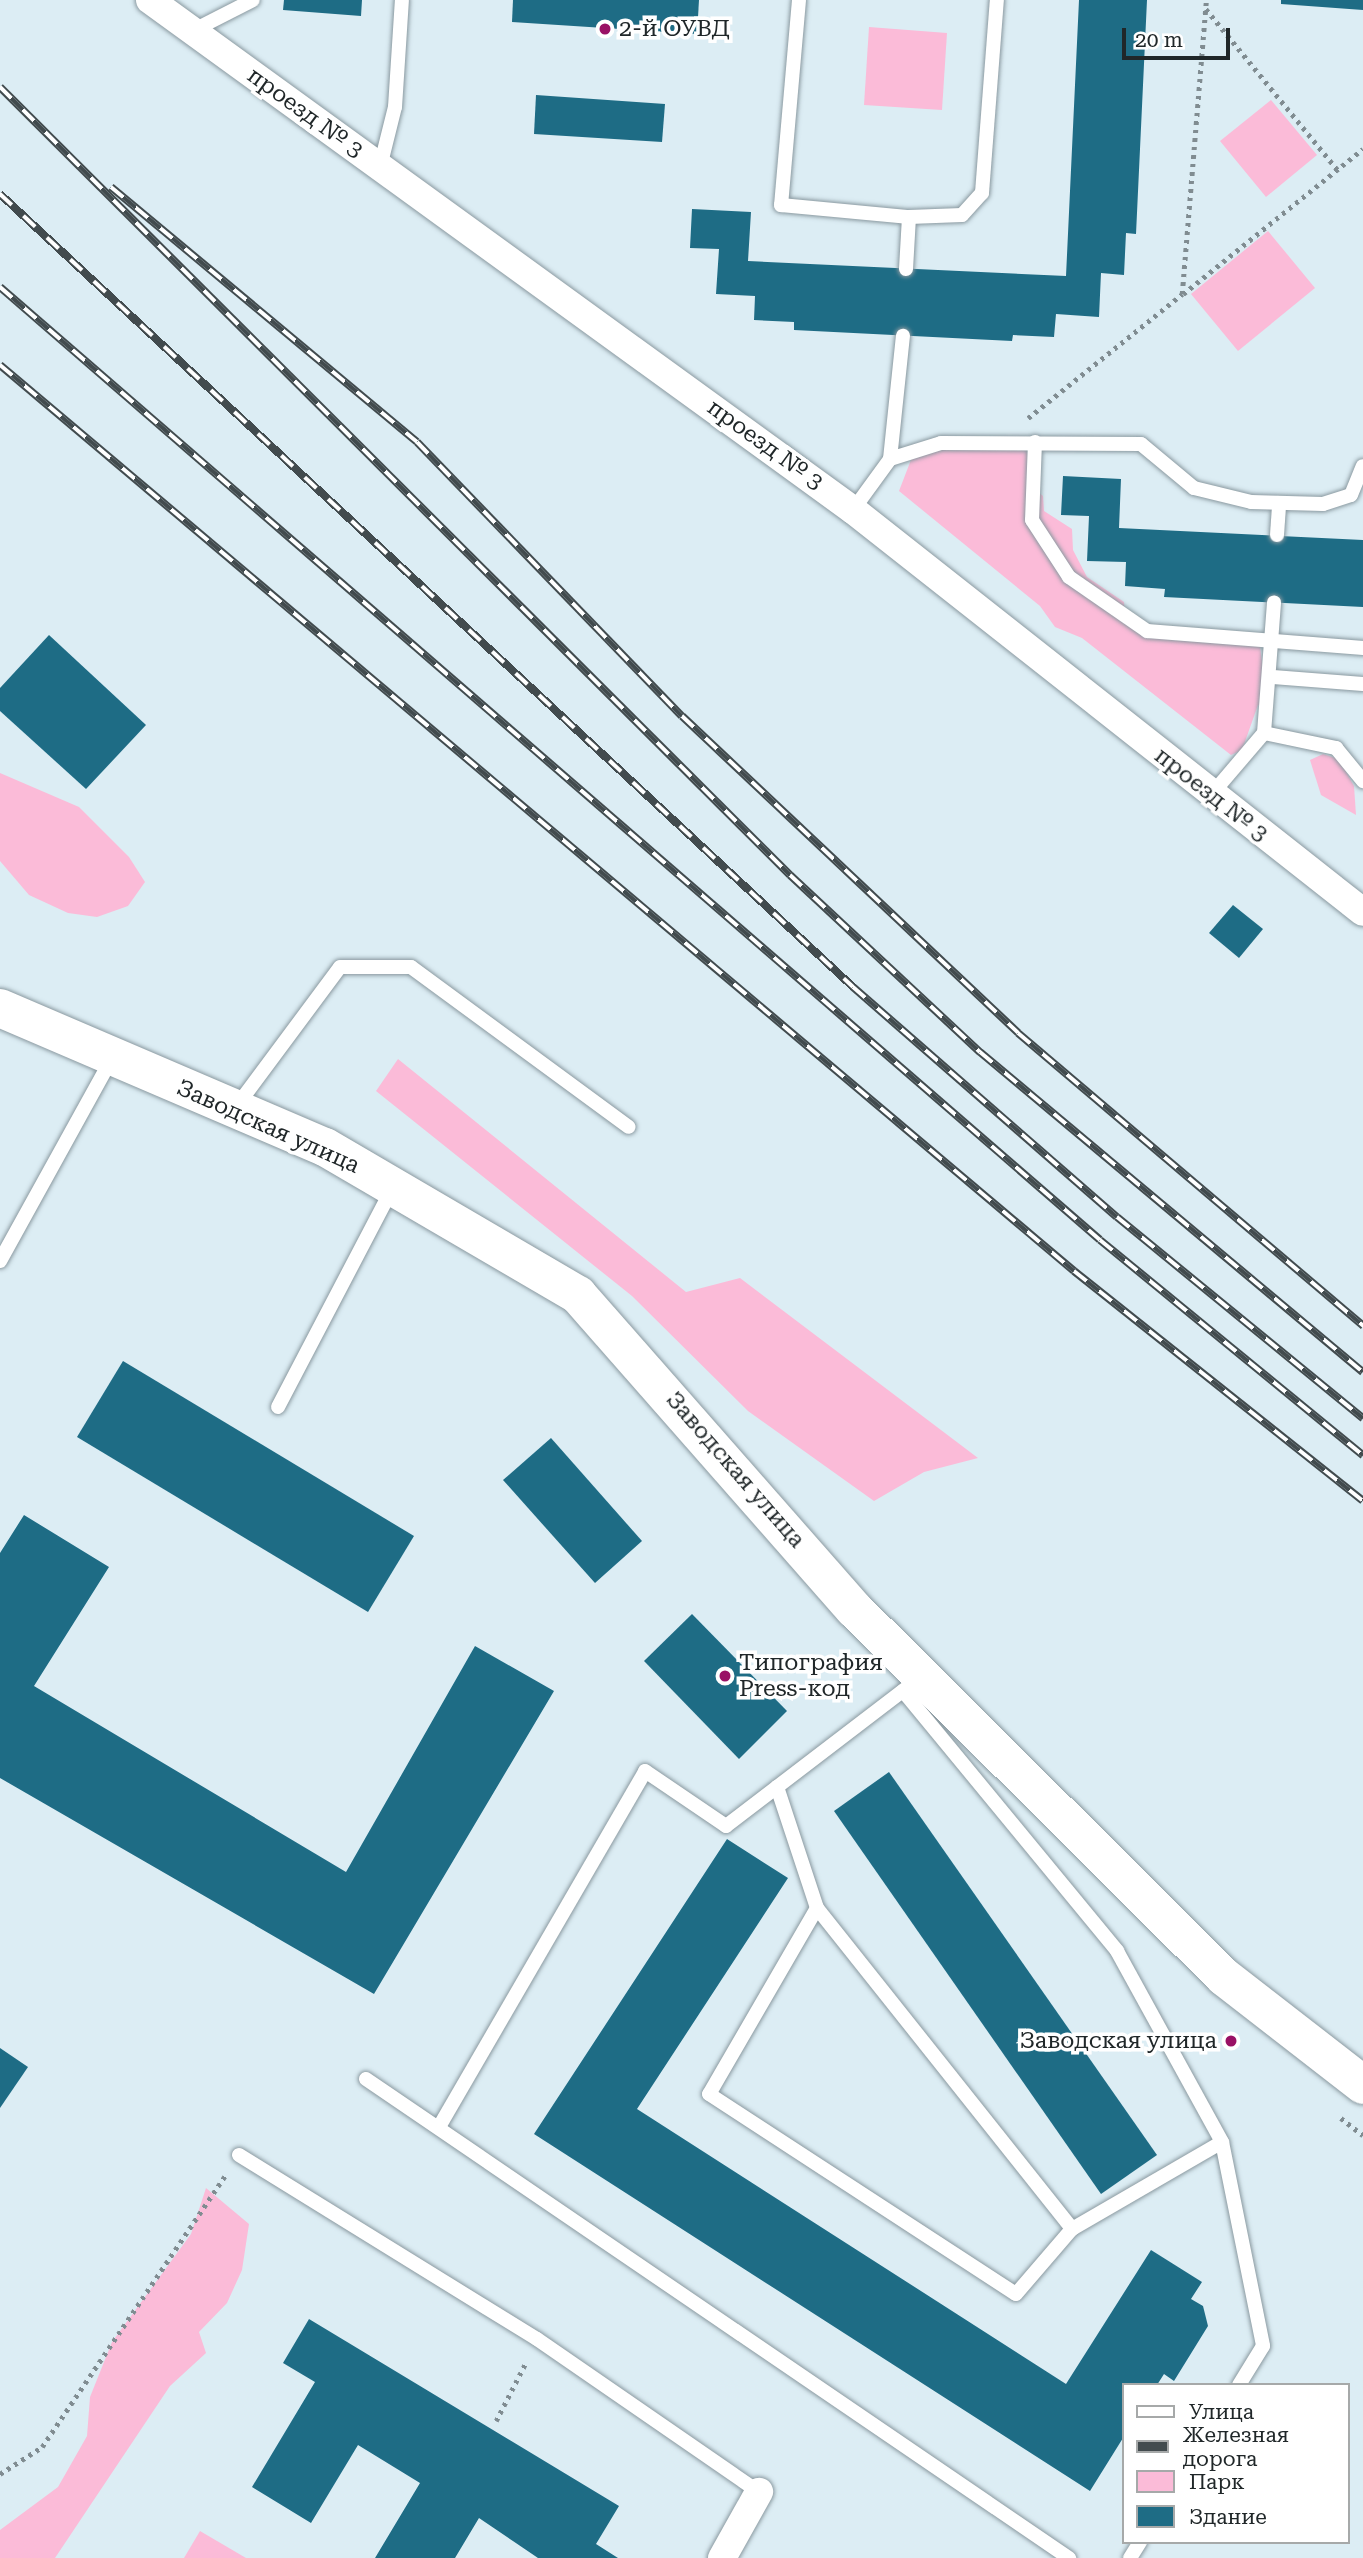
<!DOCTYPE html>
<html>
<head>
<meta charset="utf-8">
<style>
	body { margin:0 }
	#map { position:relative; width:1363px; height:2558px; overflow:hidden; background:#dcedf4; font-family:"Roboto Serif",serif }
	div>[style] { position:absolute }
	.green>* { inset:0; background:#fbbbd8 }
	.building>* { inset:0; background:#1e6c85 }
	.path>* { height:4.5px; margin-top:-2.25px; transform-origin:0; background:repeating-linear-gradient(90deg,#808c91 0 3.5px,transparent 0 8.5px) }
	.roads { filter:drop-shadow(0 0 2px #8a99a0) drop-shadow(0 0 2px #8a99a0) }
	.service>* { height:14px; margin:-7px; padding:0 7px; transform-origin:7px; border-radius:7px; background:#fff }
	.minor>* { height:28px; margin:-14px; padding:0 14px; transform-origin:14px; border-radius:14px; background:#fff }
	.secondary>* { height:38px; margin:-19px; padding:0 19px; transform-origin:19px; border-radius:19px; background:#fff }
	.rail>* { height:8px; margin-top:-4px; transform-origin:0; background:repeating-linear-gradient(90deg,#fff 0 16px,#424b4e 0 32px); box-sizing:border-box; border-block:2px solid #424b4e }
	.dots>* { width:19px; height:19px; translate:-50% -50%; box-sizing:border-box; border:4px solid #fff; border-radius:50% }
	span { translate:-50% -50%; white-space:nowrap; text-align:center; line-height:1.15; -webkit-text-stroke:7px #fff; paint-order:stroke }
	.poi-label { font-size:23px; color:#202729 }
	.left { translate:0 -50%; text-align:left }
	.right { translate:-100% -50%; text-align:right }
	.street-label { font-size:23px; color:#202729 }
	.legend { position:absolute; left:1122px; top:2383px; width:228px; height:161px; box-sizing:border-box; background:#fff; border:2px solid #a6a9a9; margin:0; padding:9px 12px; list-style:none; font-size:21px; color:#202729 }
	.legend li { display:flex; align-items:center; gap:14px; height:35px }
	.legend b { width:35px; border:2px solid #a6a9a9 }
	.scale { position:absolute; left:1122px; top:28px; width:108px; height:32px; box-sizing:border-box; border:4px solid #202729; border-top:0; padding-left:9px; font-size:21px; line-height:24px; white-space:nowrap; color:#202729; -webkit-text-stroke:5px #fff; paint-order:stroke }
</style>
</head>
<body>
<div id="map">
	<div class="green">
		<div style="clip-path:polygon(869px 27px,947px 33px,942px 110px,864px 105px)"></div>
		<div style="clip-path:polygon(1271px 100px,1317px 155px,1266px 197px,1220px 141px)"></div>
		<div style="clip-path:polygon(1268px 231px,1315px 288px,1238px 351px,1191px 294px)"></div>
		<div style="clip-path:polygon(1035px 442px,1033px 488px,1043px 496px,1044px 511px,1072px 529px,1073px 550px,1087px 577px,1124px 602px,1125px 616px,1147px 631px,1259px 639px,1268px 706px,1258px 705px,1242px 750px,1231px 755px,1082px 638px,1055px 627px,1040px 606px,899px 491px,914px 452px)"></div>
		<div style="clip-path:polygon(1323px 754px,1339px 759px,1354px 786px,1356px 815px,1321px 795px,1310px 760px)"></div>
		<div style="clip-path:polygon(0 773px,79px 807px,129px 857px,145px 882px,128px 906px,97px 917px,68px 913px,29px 895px,0 861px)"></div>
		<div style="clip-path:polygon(398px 1059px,686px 1292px,740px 1278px,978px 1458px,924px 1472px,874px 1501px,748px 1411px,632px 1296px,376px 1091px)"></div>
		<div style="clip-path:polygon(206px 2188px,249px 2224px,242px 2270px,227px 2303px,199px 2332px,206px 2353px,170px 2386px,55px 2558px,0 2558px,0 2530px,58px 2487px,87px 2436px,90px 2397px,112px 2342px,191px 2234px)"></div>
		<div style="clip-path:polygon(200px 2531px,246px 2558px,184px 2558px)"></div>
	</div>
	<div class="building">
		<div style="clip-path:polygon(284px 0,362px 0,361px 16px,283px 10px)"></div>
		<div style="clip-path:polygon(513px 0,699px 0,697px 34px,512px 22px)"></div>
		<div style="clip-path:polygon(1079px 0,1147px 0,1136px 234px,1126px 233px,1124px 275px,1101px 273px,1099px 317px,1056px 314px,1054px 337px,1013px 335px,1012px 341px,794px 330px,794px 322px,754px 320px,755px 296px,716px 294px,719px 249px,690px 248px,692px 209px,751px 212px,748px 261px,1066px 276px)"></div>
		<div style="clip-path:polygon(1281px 0,1363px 0,1363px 10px,1281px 4px)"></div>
		<div style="clip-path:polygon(536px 95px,665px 104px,662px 142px,534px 134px)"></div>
		<div style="clip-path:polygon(1063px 476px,1121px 479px,1119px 528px,1363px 540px,1363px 607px,1164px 597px,1165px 589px,1125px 586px,1126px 562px,1087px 561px,1089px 516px,1061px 515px)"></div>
		<div style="clip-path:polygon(49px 635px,146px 725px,86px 789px,0 711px,0 688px)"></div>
		<div style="clip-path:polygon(1233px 905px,1263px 929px,1239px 958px,1209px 933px)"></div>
		<div style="clip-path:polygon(123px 1361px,414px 1536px,368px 1612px,77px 1437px)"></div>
		<div style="clip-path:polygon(551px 1438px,642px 1541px,595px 1583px,503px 1480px)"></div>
		<div style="clip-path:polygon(24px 1515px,109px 1567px,34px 1686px,346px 1872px,475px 1646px,554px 1691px,374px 1994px,0 1778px,0 1553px)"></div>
		<div style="clip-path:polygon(692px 1614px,787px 1711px,739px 1759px,644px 1661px)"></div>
		<div style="clip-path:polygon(889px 1772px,1157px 2155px,1101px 2194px,834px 1811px)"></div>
		<div style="clip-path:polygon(727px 1839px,788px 1878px,637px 2109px,1066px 2384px,1151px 2250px,1202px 2282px,1191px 2299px,1203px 2306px,1208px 2326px,1174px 2381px,1164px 2374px,1157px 2385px,1123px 2385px,1123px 2438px,1090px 2491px,534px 2134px)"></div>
		<div style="clip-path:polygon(0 2048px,28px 2067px,0 2108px)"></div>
		<div style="clip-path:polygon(309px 2319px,619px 2506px,596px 2544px,618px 2558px,538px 2558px,479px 2518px,455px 2558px,375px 2558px,420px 2483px,358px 2445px,311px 2523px,252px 2487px,315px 2382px,283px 2363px)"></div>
	</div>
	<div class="path">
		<div style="left:1206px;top:9px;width:208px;rotate:50.7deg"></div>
		<div style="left:1183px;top:294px;width:231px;rotate:-38.9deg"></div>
		<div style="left:1028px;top:418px;width:198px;rotate:-38.8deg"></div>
		<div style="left:1182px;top:294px;width:295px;rotate:-85.3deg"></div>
		<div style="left:1341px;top:2118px;width:28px;rotate:38deg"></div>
		<div style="left:496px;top:2421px;width:66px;rotate:-63deg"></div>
		<div style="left:0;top:2474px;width:50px;rotate:-32.7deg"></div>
		<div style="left:42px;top:2447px;width:327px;rotate:-56deg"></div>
	</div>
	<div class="roads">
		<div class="service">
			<div style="left:799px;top:0;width:206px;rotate:95deg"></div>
			<div style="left:781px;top:205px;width:129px;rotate:5.4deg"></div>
			<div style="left:909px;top:217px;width:53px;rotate:-2.2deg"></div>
			<div style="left:962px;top:215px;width:30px;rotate:-48deg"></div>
			<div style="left:982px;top:193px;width:194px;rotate:-85.6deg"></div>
			<div style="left:192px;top:31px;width:68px;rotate:-26.9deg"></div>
			<div style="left:380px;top:167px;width:62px;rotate:-76deg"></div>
			<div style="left:395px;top:107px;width:107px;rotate:-86.3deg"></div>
			<div style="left:906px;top:269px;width:52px;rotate:-86.7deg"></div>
			<div style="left:1035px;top:442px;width:78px;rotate:92.2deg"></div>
			<div style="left:1032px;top:520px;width:68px;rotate:57deg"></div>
			<div style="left:1069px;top:577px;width:95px;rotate:34.7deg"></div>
			<div style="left:1147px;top:631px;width:217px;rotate:4.5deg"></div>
			<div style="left:890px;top:459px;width:124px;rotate:-84deg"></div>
			<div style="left:853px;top:510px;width:63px;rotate:-54deg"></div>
			<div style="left:890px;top:459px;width:53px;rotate:-17.4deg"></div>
			<div style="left:941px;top:443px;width:200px;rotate:0.3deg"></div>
			<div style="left:1141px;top:444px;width:69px;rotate:39.7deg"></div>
			<div style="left:1194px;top:488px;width:59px;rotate:13.8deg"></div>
			<div style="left:1251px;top:502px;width:72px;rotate:1.6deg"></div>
			<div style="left:1323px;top:504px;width:29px;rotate:-18deg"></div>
			<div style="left:1351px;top:495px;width:31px;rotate:-68deg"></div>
			<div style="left:1277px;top:535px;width:32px;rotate:-86deg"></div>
			<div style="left:1273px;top:677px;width:90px;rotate:4.4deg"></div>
			<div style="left:1264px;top:733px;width:74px;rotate:11.8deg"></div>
			<div style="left:1336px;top:748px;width:43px;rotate:50.7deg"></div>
			<div style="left:1211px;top:795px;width:82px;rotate:-49.5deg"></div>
			<div style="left:1264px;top:733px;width:131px;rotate:-85.6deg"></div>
			<div style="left:236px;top:1107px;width:174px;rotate:-53.4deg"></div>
			<div style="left:340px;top:967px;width:71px"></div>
			<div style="left:411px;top:967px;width:270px;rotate:36.3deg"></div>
			<div style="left:0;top:1261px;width:230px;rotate:-61.1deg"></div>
			<div style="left:278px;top:1407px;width:248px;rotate:-62.4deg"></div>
			<div style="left:903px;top:1691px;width:337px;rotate:50.5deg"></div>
			<div style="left:1117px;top:1951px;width:218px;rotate:61.2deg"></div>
			<div style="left:1222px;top:2142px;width:208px;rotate:78.6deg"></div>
			<div style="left:1263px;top:2346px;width:46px;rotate:121.6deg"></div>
			<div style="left:777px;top:1787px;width:127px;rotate:71.7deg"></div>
			<div style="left:817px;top:1908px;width:215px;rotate:120.1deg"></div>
			<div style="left:709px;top:2094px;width:366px;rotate:33.1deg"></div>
			<div style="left:1016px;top:2294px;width:86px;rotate:-49.3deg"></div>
			<div style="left:1072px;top:2229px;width:173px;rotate:-30.1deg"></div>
			<div style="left:817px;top:1908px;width:410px;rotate:51.5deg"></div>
			<div style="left:366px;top:2079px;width:851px;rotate:34.27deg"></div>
			<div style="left:439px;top:2127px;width:411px;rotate:-59.9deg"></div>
			<div style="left:645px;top:1771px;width:98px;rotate:34.2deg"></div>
			<div style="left:726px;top:1826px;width:230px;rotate:-37.4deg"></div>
			<div style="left:239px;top:2155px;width:350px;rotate:31.7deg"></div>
			<div style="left:537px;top:2339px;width:270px;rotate:34.6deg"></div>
			<div style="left:1130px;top:2558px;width:19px;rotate:-58deg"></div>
		</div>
		<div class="minor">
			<div style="left:150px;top:0;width:869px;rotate:35.96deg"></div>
			<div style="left:853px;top:510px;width:649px;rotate:38.25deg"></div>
			<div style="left:722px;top:2558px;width:76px;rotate:-60.7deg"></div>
		</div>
		<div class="secondary">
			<div style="left:0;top:1008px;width:353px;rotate:23.2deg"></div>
			<div style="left:325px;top:1147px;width:293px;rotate:30.3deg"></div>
			<div style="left:578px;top:1295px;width:418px;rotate:48.7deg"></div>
			<div style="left:854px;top:1609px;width:522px;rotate:44.84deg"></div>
			<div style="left:1224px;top:1977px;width:176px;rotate:37.8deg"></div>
		</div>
	</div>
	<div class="rail">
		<div style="left:0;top:87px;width:1116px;rotate:44.93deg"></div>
		<div style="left:790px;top:875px;width:260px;rotate:43deg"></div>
		<div style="left:980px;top:1052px;width:499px;rotate:39.9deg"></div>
		<div style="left:111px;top:187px;width:398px;rotate:39.8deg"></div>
		<div style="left:417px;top:442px;width:381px;rotate:46deg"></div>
		<div style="left:682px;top:716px;width:462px;rotate:43.3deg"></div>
		<div style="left:1018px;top:1033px;width:453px;rotate:40.3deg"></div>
		<div style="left:0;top:194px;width:1165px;rotate:42.91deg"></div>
		<div style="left:853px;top:987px;width:350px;rotate:41.1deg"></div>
		<div style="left:1117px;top:1217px;width:318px;rotate:39.3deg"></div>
		<div style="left:0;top:287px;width:1455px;rotate:40.9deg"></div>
		<div style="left:1100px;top:1240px;width:340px;rotate:39.3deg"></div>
		<div style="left:0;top:365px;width:1405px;rotate:40.15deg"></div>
		<div style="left:1074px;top:1271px;width:369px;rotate:38.5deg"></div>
	</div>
	<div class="dots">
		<div style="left:605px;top:29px;background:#991165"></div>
		<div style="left:725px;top:1676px;background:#991165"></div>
		<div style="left:1231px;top:2041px;background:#991165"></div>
	</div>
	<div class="poi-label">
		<span class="left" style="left:619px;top:29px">2-й ОУВД</span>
		<span class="left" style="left:739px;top:1676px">Типография<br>Press-код</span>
		<span class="right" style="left:1217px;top:2041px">Заводская улица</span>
	</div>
	<div class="street-label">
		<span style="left:305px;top:113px;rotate:36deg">проезд № 3</span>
		<span style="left:765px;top:445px;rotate:36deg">проезд № 3</span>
		<span style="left:1211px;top:795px;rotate:38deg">проезд № 3</span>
		<span style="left:268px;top:1127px;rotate:24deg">Заводская улица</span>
		<span style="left:735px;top:1470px;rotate:49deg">Заводская улица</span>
	</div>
	<ul class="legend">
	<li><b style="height:9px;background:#fff"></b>Улица</li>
	<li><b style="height:9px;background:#424b4e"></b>Железная дорога</li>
	<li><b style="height:19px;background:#fbbbd8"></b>Парк</li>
	<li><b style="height:19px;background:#1e6c85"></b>Здание</li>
	</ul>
	<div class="scale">20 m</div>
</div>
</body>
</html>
